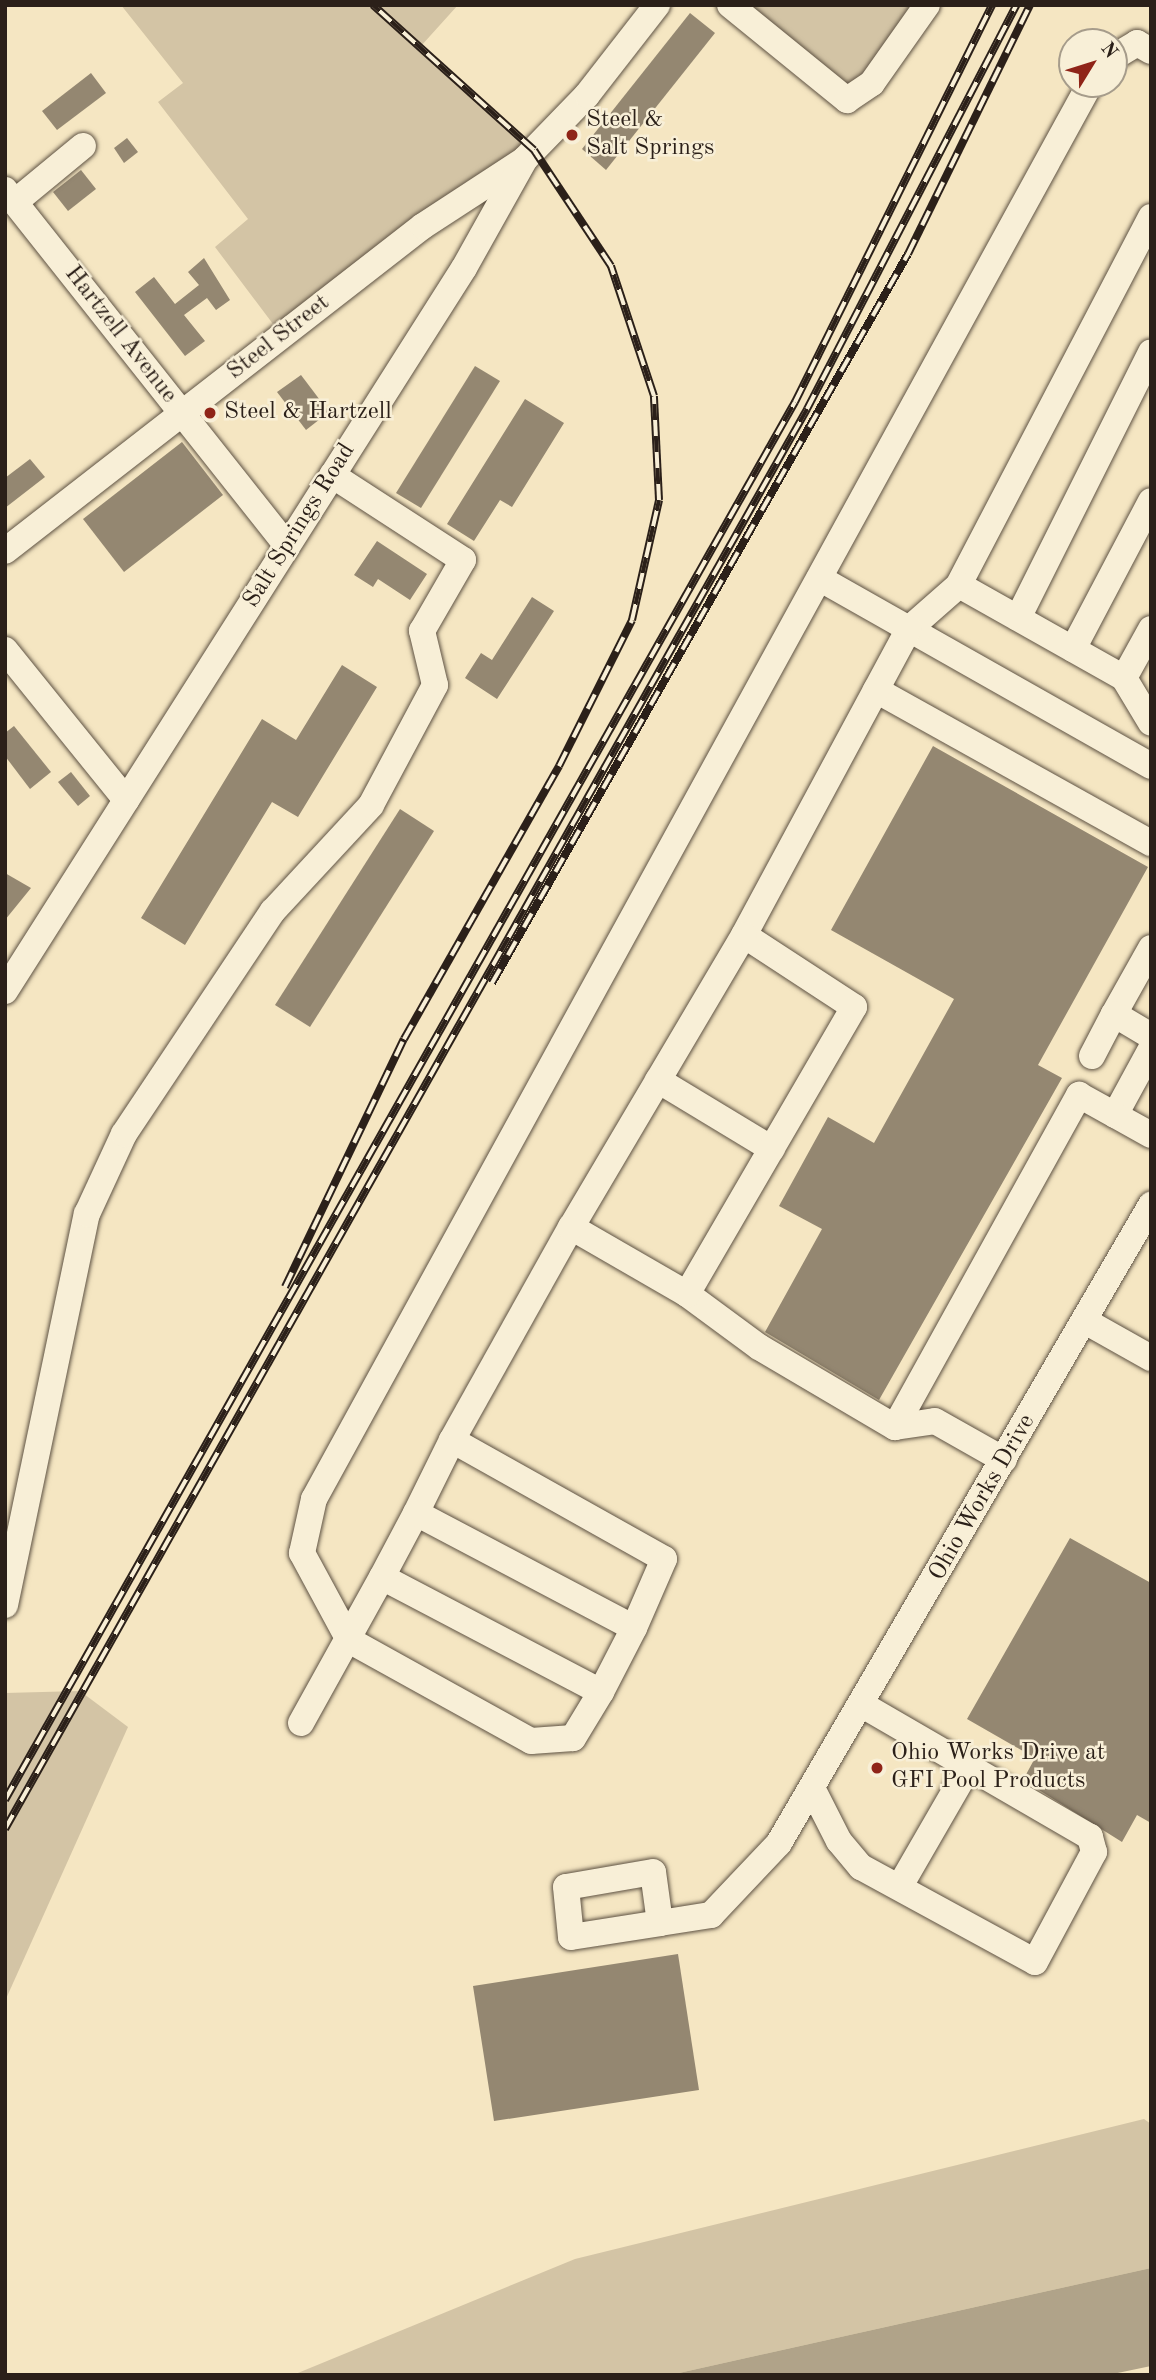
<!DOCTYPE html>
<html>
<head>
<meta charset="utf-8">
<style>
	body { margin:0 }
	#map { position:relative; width:1156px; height:2380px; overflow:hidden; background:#f5e6c2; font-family:"Old Standard TT",serif }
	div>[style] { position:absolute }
	.green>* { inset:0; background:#d3c4a5 }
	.water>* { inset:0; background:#b0a389 }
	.building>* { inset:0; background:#948771 }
	.roads { filter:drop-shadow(0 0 2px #5e5243) drop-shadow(0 0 2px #5e5243) }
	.minor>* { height:26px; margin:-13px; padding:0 13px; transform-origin:13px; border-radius:13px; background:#f8efd7 }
	.rail>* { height:8px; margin-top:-4px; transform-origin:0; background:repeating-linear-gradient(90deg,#f8efd7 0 16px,#2b2019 0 32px); box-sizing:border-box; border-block:2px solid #2b2019 }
	.dots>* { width:19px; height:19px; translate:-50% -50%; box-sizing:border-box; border:4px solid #f8efd7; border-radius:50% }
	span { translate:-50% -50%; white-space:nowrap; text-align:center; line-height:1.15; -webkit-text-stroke:5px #f8efd7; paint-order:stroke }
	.poi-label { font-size:24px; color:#2b2019 }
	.left { translate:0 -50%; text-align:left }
	.street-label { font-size:24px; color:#2b2019 }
	.frame { position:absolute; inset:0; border:7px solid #2b2019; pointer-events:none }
	.north { position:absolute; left:1058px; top:28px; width:70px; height:70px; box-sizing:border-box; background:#f8efd7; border:2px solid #a69c8b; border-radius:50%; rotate:52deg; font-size:19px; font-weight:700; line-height:28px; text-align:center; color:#2b2019 }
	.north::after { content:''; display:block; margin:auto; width:24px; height:32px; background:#8f2418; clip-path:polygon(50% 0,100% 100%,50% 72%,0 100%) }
</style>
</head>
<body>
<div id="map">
	<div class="green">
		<div style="clip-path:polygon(121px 5px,458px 5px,421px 46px,534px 150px,282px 336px,215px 247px,248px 219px,158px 102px,183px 83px)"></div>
		<div style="clip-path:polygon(730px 5px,927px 5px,861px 96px)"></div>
		<div style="clip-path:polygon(80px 1691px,128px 1727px,5px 2001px,5px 1693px)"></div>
		<div style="clip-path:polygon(1144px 2119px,1151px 2124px,1151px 2268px,670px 2375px,293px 2375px,575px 2259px)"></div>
	</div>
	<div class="water">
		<div style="clip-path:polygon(1151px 2268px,1151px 2366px,1108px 2375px,670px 2375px)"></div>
	</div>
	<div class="building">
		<div style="clip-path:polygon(690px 13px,715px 33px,606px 170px,582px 149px)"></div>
		<div style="clip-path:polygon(91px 73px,106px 93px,57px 130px,42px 111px)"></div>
		<div style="clip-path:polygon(127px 138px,138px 152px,124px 163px,114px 148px)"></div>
		<div style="clip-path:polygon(81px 170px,96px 189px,68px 211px,53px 192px)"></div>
		<div style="clip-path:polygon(204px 258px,230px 300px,216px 310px,207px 298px,184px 315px,205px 341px,185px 356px,135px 292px,154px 277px,175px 304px,199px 285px,188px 272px)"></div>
		<div style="clip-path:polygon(475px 366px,500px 381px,421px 508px,396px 493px)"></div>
		<div style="clip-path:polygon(301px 375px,329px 412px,306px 430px,277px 392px)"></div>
		<div style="clip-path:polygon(525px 399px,564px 423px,512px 507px,500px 500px,474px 541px,447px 524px)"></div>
		<div style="clip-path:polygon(182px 442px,223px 495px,124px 572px,83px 519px)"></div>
		<div style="clip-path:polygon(30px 459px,45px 477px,5px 508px,5px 478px)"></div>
		<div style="clip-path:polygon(377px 541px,427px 574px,410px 600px,378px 579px,373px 587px,354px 575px)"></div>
		<div style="clip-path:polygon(532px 597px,554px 611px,497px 699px,465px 678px,481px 653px,492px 660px)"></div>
		<div style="clip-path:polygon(342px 665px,377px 687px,298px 817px,272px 802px,185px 945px,141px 918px,262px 719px,296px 740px)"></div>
		<div style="clip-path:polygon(14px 726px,51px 772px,30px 789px,5px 756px,5px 733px)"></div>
		<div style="clip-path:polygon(933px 746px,1148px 867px,1038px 1065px,1062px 1078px,879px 1400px,765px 1332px,822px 1229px,779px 1206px,828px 1117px,874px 1143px,954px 999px,831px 930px)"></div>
		<div style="clip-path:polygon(71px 772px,90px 796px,78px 806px,58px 782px)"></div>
		<div style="clip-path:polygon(400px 809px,434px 831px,310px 1027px,275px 1005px)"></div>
		<div style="clip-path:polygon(5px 873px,31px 888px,5px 920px)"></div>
		<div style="clip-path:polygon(1070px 1538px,1151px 1583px,1151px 1823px,1137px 1815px,1122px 1842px,1023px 1780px,1035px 1758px,967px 1719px)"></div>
		<div style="clip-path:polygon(678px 1954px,699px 2090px,494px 2121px,473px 1986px)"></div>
	</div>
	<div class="roads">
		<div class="minor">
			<div style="left:730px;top:5px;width:151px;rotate:39.1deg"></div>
			<div style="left:847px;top:100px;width:30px;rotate:-34deg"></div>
			<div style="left:872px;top:83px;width:95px;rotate:-54.8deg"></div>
			<div style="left:1114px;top:57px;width:27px;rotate:-31deg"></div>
			<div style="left:1137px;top:43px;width:16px;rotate:30deg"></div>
			<div style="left:5px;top:190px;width:454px;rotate:51.6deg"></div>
			<div style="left:15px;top:202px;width:88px;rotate:-39.5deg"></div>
			<div style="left:1151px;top:217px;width:415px;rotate:117.6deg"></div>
			<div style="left:959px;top:585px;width:189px;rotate:29.4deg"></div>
			<div style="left:1124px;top:678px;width:56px;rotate:-61.1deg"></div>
			<div style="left:5px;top:551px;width:529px;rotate:-37.87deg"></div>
			<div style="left:423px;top:226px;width:117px;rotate:-33.1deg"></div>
			<div style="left:959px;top:585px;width:67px;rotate:138.7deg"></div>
			<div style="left:909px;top:629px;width:278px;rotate:29.5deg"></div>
			<div style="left:1018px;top:618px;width:297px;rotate:-63.4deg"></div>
			<div style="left:1073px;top:649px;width:167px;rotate:-62.2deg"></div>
			<div style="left:5px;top:650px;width:193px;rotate:51.1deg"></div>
			<div style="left:1124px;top:678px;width:52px;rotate:59deg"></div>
			<div style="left:876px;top:690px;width:315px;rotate:29.1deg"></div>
			<div style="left:744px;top:935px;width:348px;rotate:-61.7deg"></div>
			<div style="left:909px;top:629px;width:103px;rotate:-150.5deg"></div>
			<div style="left:1151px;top:948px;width:76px;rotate:119.3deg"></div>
			<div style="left:1114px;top:1014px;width:43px;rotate:30.7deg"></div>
			<div style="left:5px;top:991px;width:856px;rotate:-57.59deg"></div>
			<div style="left:464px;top:268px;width:125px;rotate:-60.8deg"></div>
			<div style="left:525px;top:159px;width:89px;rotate:-45.9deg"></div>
			<div style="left:587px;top:95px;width:114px;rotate:-52.1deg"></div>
			<div style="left:1151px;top:1049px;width:75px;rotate:118.6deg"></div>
			<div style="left:1115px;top:1115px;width:41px;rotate:29.1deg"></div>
			<div style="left:1092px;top:1056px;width:47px;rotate:-62.4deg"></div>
			<div style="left:658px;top:1080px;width:133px;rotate:31.2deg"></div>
			<div style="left:687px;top:1294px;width:89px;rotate:36.4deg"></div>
			<div style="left:759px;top:1347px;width:158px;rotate:30.5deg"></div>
			<div style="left:895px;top:1427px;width:40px;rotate:-8.5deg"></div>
			<div style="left:935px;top:1421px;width:79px;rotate:29.5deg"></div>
			<div style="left:1085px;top:1321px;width:76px;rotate:29.3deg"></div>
			<div style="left:895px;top:1427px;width:380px;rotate:-61deg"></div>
			<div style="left:1079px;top:1095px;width:41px;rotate:29.1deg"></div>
			<div style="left:452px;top:1440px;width:244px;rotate:-60.8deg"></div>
			<div style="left:571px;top:1227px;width:134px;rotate:30deg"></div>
			<div style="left:687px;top:1294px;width:332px;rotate:-59.8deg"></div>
			<div style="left:854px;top:1007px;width:131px;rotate:-146.8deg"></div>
			<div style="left:744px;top:935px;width:339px;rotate:120.6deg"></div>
			<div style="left:416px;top:1513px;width:81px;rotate:-63.7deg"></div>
			<div style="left:452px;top:1440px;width:243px;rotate:29.3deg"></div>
			<div style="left:664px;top:1559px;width:75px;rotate:113.5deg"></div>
			<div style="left:5px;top:1605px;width:400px;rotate:-78.2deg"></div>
			<div style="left:87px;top:1214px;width:88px;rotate:-65.2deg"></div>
			<div style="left:124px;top:1134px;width:268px;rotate:-56.3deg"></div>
			<div style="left:273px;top:911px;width:144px;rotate:-47.2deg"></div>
			<div style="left:371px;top:805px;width:136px;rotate:-61.9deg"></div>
			<div style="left:435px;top:685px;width:56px;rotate:-103.5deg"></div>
			<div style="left:422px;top:631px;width:82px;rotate:-60deg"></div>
			<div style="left:463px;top:560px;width:156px;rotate:-147deg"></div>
			<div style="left:601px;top:1692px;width:247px;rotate:-152.3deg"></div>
			<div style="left:382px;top:1577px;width:72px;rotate:-62deg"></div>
			<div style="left:416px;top:1513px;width:246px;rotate:27.8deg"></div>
			<div style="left:634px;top:1628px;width:72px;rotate:117.3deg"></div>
			<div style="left:601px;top:1692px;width:54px;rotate:121.3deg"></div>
			<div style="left:573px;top:1738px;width:42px;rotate:175.9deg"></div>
			<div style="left:531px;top:1741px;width:208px;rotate:-151deg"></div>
			<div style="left:349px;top:1640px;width:99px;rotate:-118.4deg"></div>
			<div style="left:302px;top:1553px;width:55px;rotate:-77.5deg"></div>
			<div style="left:314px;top:1499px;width:1614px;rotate:-61.26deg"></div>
			<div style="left:301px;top:1723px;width:167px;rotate:-61deg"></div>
			<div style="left:813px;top:1790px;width:57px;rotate:63deg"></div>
			<div style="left:839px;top:1841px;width:34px;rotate:50deg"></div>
			<div style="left:861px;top:1867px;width:198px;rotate:28.6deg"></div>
			<div style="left:1035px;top:1962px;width:125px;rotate:-61.8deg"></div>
			<div style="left:1094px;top:1852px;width:16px;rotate:-105deg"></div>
			<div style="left:1090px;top:1837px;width:263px;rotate:-149.9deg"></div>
			<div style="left:900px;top:1886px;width:136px;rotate:-60deg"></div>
			<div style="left:660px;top:1923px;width:51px;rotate:-97.8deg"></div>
			<div style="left:653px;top:1872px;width:88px;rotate:170.2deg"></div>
			<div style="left:566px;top:1887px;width:50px;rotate:84.3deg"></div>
			<div style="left:571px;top:1937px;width:90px;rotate:-8.9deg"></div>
			<div style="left:660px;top:1923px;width:52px;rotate:-8.9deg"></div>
			<div style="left:711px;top:1915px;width:99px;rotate:-46.6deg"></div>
			<div style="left:779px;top:1843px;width:739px;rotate:-59.75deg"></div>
		</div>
	</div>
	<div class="rail">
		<div style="left:492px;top:983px;width:839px;rotate:-60.29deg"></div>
		<div style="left:908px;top:254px;width:277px;rotate:-63.9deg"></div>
		<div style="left:285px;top:1287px;width:275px;rotate:-64.4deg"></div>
		<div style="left:404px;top:1039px;width:314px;rotate:-60.4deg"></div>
		<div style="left:559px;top:766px;width:163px;rotate:-63.4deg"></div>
		<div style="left:632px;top:620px;width:123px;rotate:-77.3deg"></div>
		<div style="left:659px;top:500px;width:104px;rotate:-92.8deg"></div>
		<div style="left:654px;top:396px;width:137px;rotate:-108.3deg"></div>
		<div style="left:611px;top:266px;width:139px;rotate:-123.6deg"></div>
		<div style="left:534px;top:150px;width:217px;rotate:-138deg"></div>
		<div style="left:5px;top:1800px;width:1606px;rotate:-60.53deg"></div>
		<div style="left:795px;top:402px;width:443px;rotate:-63.6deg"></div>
		<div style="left:5px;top:1829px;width:1631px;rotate:-60.54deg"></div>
		<div style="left:807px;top:409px;width:455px;rotate:-62.6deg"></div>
	</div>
	<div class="dots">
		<div style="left:572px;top:135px;background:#8f2418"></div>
		<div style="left:210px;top:413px;background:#8f2418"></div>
		<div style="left:877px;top:1768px;background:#8f2418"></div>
	</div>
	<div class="poi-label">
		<span class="left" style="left:586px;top:135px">Steel &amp;<br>Salt Springs</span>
		<span class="left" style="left:224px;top:413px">Steel &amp; Hartzell</span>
		<span class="left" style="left:891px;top:1768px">Ohio Works Drive at<br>GFI Pool Products</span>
	</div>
	<div class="street-label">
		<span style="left:120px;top:335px;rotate:52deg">Hartzell Avenue</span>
		<span style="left:279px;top:338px;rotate:-38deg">Steel Street</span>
		<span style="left:300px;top:526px;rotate:-58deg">Salt Springs Road</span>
		<span style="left:983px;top:1498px;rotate:-60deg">Ohio Works Drive</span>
	</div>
	<div class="frame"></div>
	<div class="north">N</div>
</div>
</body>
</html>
